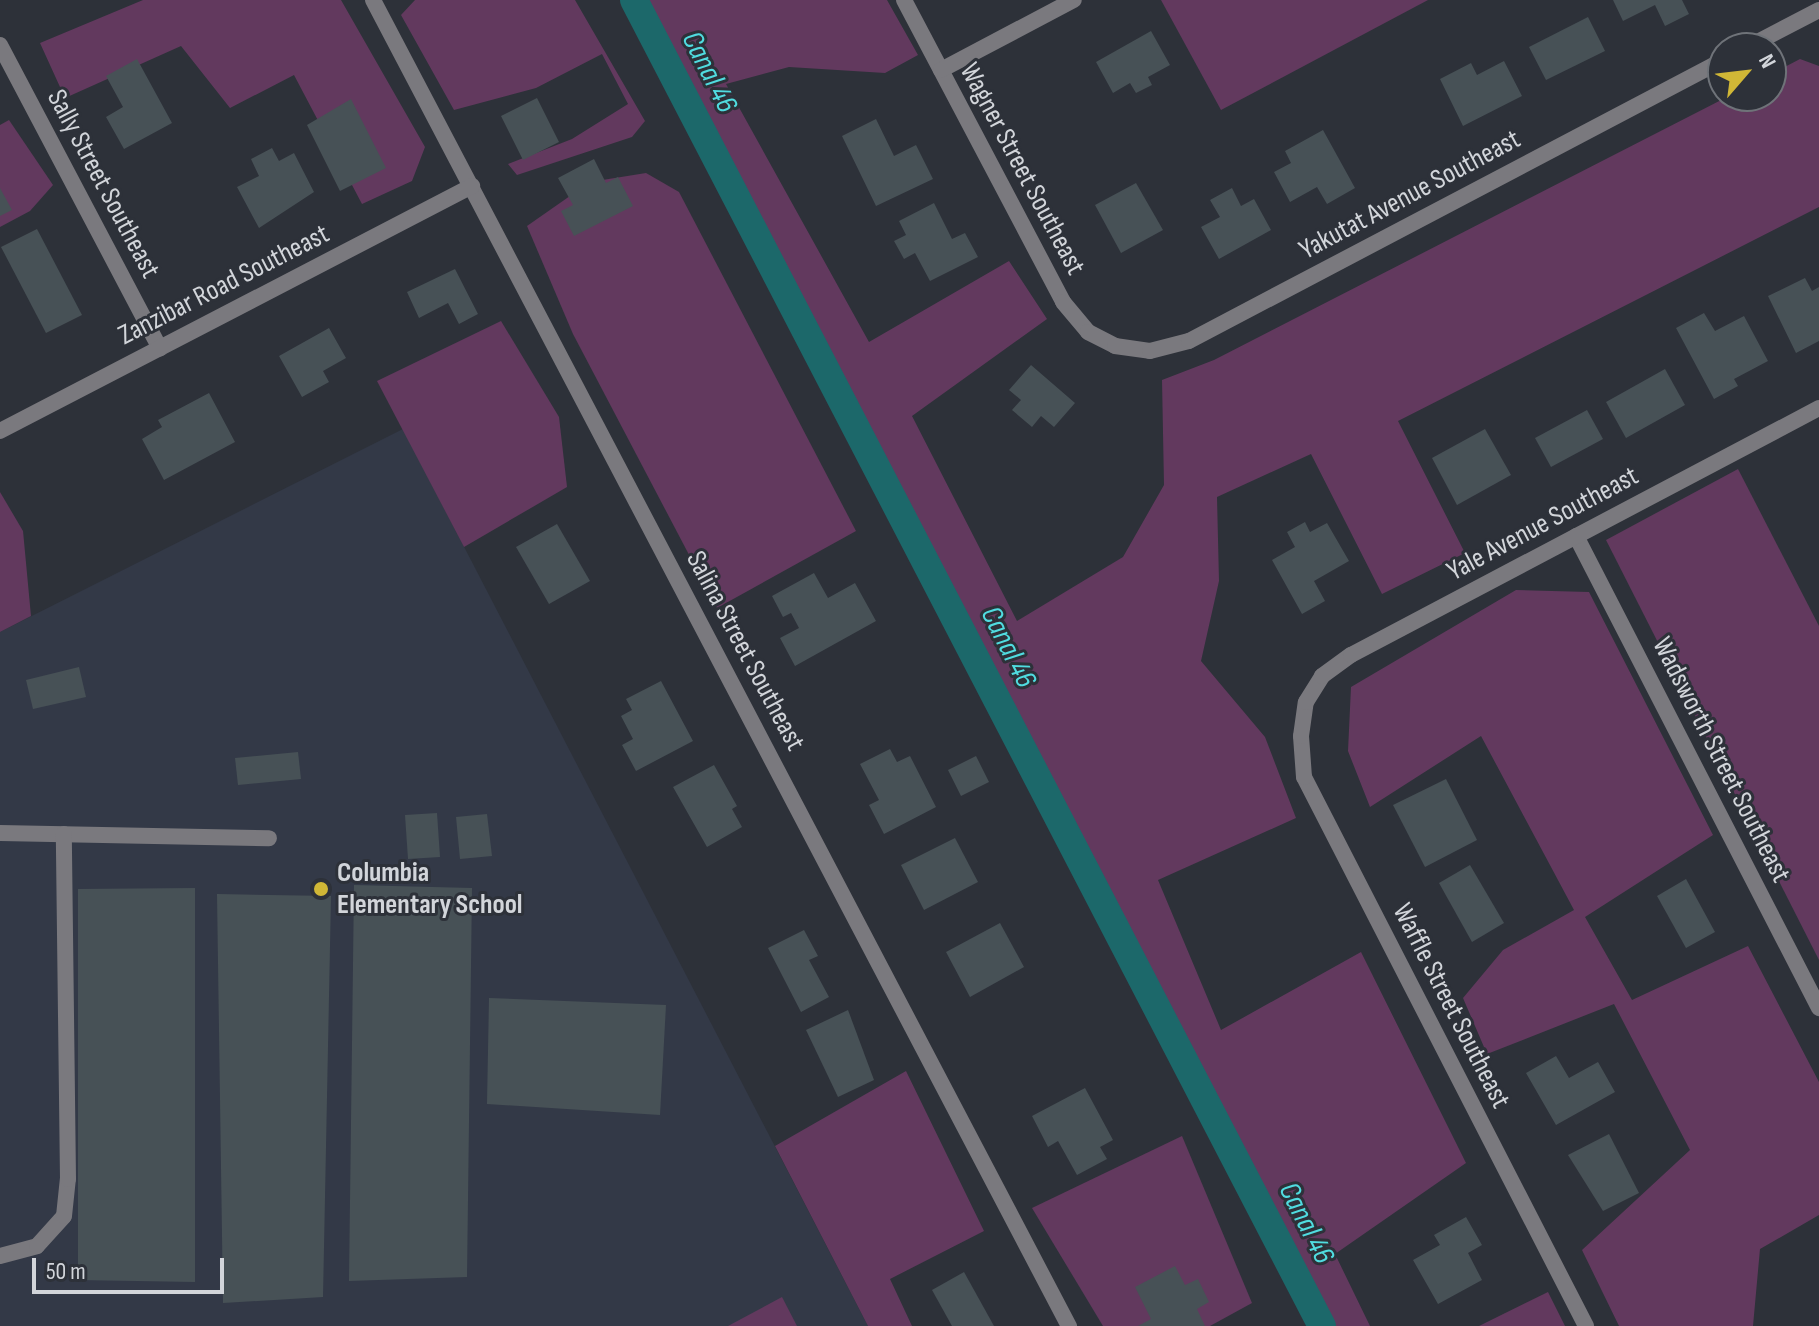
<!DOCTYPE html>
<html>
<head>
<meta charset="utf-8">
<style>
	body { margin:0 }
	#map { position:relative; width:1819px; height:1326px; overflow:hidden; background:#2d3139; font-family:"Sofia Sans Condensed",sans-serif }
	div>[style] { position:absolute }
	.built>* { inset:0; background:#333947 }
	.green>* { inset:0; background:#62395e }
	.canal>* { height:28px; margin:-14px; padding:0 14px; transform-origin:14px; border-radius:14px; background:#1c686a }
	.building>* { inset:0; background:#475156 }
	.lane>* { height:16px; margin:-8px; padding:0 8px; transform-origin:8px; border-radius:8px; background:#7a797e }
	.street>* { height:16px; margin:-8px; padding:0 8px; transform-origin:8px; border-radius:8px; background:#7a797e }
	.dots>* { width:22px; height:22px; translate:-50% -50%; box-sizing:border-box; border:4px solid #2d3139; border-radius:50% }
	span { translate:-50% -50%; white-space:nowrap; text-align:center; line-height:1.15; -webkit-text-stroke:6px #2d3139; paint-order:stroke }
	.street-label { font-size:28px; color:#d2d5da }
	.poi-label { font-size:28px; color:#d2d5da; font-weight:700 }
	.left { translate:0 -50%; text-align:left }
	.water-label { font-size:30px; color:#50dce0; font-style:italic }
	.north { position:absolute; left:1707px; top:32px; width:80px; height:80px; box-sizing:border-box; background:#2d3139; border:2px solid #6f7379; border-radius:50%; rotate:62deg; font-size:22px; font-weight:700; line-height:32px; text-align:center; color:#d2d5da }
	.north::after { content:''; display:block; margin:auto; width:28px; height:36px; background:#d0b736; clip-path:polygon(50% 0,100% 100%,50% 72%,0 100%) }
	.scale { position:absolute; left:32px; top:1258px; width:192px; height:36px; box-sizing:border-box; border:4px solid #d2d5da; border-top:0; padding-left:10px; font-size:24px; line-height:28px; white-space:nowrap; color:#d2d5da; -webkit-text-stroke:6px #2d3139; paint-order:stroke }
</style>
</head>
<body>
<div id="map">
	<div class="built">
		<div style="clip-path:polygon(403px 429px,868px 1326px,0 1326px,0 632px)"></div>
	</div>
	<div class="green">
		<div style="clip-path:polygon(143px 0,341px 0,425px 147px,412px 181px,362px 204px,294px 75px,230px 108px,181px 46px,65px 98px,40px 43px)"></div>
		<div style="clip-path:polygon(415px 0,575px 0,645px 121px,632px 137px,517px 175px,508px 164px,572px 139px,628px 104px,602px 54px,536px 88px,454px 110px,401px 15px)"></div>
		<div style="clip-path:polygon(643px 0,887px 0,918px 55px,885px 73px,789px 67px,726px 84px,869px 342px,1009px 261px,1047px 319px,912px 416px,1017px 621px,1123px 557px,1164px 485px,1162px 380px,1214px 360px,1729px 96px,1771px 96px,1771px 74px,1800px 59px,1819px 66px,1819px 207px,1398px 421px,1465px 553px,1382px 594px,1311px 454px,1217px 497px,1219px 581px,1201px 661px,1265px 737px,1296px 818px,1158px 880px,1221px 1030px,1361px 952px,1466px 1163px,1335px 1254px,1370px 1326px,1330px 1326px)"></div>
		<div style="clip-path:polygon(1161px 0,1428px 0,1221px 110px)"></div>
		<div style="clip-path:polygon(9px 120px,53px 185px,30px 211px,0 227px,0 125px)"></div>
		<div style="clip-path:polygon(646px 173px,679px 192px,856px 531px,717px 608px,573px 334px,527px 226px,590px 182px)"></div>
		<div style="clip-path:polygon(501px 321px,559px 417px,567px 487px,464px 547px,377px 381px)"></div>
		<div style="clip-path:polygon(1738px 469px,1819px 626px,1819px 960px,1606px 540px)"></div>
		<div style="clip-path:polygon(0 492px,23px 531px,31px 616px,0 632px)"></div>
		<div style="clip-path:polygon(1516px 590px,1589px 592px,1713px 835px,1585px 917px,1632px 1000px,1748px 946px,1819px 1082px,1819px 1215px,1760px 1249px,1753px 1326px,1619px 1326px,1582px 1250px,1690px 1150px,1614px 1004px,1487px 1054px,1463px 998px,1503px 950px,1574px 910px,1481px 736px,1370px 807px,1348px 751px,1351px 687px)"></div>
		<div style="clip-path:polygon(906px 1071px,984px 1231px,890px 1279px,912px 1326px,868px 1326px,775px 1146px)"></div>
		<div style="clip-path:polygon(1182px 1136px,1252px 1303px,1210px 1326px,1103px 1326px,1032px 1208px)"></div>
		<div style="clip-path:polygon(1548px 1292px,1565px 1326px,1479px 1326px)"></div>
		<div style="clip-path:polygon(782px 1297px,797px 1326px,728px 1326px)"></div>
	</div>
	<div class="canal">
		<div style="left:634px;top:0;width:1494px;rotate:62.58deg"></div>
	</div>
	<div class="building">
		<div style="clip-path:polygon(1613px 0,1682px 0,1689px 14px,1665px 26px,1655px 5px,1623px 21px)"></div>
		<div style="clip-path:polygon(1588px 17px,1605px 51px,1546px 80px,1529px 47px)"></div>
		<div style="clip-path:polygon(1151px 31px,1170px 65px,1148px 77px,1152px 85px,1136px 93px,1130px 83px,1113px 93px,1096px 62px)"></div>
		<div style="clip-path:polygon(137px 59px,172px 123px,124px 149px,106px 117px,123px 107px,106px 76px)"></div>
		<div style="clip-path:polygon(1504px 61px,1522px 96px,1463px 126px,1440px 79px,1471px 63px,1477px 75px)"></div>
		<div style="clip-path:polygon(537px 98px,559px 142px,523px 160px,501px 116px)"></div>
		<div style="clip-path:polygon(351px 99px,386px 168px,340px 191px,307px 125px)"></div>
		<div style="clip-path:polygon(876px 119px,894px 156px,916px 145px,933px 179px,876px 206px,842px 136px)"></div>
		<div style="clip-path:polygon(1323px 130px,1355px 188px,1327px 204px,1317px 187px,1290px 202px,1274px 172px,1291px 163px,1285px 151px)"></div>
		<div style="clip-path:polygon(272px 148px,279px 161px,294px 153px,314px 192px,259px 228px,237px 187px,259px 176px,251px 159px)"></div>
		<div style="clip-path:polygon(594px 159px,606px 183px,618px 177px,633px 206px,574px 236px,561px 211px,573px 205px,558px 178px)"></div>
		<div style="clip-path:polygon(1136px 183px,1163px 230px,1121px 253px,1095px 205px)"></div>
		<div style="clip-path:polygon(0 188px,12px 210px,0 216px)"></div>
		<div style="clip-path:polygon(1232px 188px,1241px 206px,1254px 199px,1271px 230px,1219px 259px,1201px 227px,1220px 217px,1210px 200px)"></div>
		<div style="clip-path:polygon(934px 203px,952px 239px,965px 233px,978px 257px,930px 281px,915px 253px,904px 259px,894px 241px,906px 235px,899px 221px)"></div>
		<div style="clip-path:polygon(37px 229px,82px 315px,46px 333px,1px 247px)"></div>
		<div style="clip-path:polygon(455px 269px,478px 314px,459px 324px,448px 303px,419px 318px,407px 292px)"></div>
		<div style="clip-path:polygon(1805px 278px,1812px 291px,1819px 287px,1819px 341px,1796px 353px,1768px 296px)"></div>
		<div style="clip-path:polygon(1704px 313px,1715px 331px,1744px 316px,1768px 361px,1734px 379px,1738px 386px,1714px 399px,1676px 328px)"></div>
		<div style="clip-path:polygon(329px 328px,346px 358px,323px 371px,329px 382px,302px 397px,279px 356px)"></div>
		<div style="clip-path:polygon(1031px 365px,1075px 403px,1054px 427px,1041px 416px,1032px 427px,1012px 410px,1021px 400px,1009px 390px)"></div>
		<div style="clip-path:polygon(1665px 369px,1685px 405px,1626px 438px,1606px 402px)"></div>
		<div style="clip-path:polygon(209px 393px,235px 442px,164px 480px,142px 439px,162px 427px,158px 420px)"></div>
		<div style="clip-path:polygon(1587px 410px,1603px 439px,1551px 467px,1535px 438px)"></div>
		<div style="clip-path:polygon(1485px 429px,1511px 475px,1457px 505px,1432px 458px)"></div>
		<div style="clip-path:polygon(1305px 522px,1310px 532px,1327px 523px,1349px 561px,1314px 581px,1325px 601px,1302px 614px,1272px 560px,1295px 547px,1287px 532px)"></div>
		<div style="clip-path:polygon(557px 524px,590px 581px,549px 604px,516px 547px)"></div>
		<div style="clip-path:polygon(814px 573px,828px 598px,855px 583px,876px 621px,795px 666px,780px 638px,799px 628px,791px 613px,783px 617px,772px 596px)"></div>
		<div style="clip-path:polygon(79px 667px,86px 697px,33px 709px,26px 680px)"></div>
		<div style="clip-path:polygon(661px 681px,693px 741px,636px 771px,622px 745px,633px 739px,621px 716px,632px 710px,626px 699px)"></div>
		<div style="clip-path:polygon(890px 749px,897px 762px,910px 756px,936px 807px,884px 834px,869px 805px,879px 800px,860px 764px)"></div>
		<div style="clip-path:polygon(298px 752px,301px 779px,238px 785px,235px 758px)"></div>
		<div style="clip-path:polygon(976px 756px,989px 782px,961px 796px,948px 770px)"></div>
		<div style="clip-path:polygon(714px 765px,737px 806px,732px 809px,742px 827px,707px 847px,673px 787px)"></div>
		<div style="clip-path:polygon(1446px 779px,1477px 840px,1425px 867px,1393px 805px)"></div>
		<div style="clip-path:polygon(437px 813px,440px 857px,408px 859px,405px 815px)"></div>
		<div style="clip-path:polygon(487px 814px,492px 856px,460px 859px,456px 817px)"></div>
		<div style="clip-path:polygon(955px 838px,978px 882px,924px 910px,901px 865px)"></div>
		<div style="clip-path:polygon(1470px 865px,1504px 923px,1472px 942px,1439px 883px)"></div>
		<div style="clip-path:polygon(1686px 879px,1715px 932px,1686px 948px,1657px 896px)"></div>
		<div style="clip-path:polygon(354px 885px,472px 888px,467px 1277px,349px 1281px)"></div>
		<div style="clip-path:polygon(195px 888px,195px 1282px,78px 1280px,78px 889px)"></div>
		<div style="clip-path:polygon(217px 894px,331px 896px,323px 1297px,223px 1303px)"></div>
		<div style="clip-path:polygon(1000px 923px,1024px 967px,970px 997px,946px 952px)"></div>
		<div style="clip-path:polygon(804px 930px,818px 956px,809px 960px,829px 997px,801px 1012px,768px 948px)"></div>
		<div style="clip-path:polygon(489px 998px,666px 1005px,660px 1115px,487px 1104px)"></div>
		<div style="clip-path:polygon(848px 1010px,874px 1080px,838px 1097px,806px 1030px)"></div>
		<div style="clip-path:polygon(1556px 1056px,1569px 1078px,1598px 1062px,1615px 1092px,1556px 1125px,1526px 1073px)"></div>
		<div style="clip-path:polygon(1085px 1088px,1113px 1140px,1100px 1147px,1107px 1159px,1077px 1175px,1058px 1141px,1048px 1147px,1032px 1116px)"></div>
		<div style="clip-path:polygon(1609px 1134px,1639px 1193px,1603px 1211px,1568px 1155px)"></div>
		<div style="clip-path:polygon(1466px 1217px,1482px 1245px,1468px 1253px,1482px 1280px,1438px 1304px,1413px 1260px,1440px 1245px,1434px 1235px)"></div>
		<div style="clip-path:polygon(1175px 1266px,1185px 1285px,1198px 1279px,1209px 1302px,1197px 1309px,1205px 1326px,1138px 1326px,1151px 1319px,1135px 1287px)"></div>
		<div style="clip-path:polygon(964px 1272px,994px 1326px,952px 1326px,932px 1290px)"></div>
	</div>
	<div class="lane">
		<div style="left:0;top:833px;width:269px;rotate:1.1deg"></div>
		<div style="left:0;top:1256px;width:38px;rotate:-15deg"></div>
		<div style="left:37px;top:1246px;width:40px;rotate:-48deg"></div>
		<div style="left:64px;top:1216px;width:37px;rotate:-84deg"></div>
		<div style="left:68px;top:1179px;width:345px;rotate:-90.7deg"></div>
	</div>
	<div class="street">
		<div style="left:373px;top:0;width:1498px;rotate:62.31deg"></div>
		<div style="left:904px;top:0;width:341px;rotate:62.2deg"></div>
		<div style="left:1063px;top:302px;width:39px;rotate:50deg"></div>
		<div style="left:1088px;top:332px;width:30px;rotate:27deg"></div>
		<div style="left:1115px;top:346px;width:35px;rotate:8deg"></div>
		<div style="left:1150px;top:351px;width:40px;rotate:-14.4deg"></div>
		<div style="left:1189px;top:341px;width:603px;rotate:-27.75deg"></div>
		<div style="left:0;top:45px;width:343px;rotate:62.2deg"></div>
		<div style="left:1746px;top:48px;width:82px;rotate:-27.5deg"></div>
		<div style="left:941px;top:70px;width:150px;rotate:-27.8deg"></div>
		<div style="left:0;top:431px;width:532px;rotate:-27.43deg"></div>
		<div style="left:1576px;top:536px;width:531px;rotate:62.76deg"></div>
		<div style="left:1586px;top:1326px;width:617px;rotate:-117.19deg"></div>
		<div style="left:1304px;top:777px;width:41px;rotate:-94.2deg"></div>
		<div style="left:1301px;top:736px;width:34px;rotate:-82deg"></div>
		<div style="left:1306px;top:702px;width:31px;rotate:-58deg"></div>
		<div style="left:1322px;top:676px;width:36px;rotate:-36deg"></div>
		<div style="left:1351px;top:655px;width:529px;rotate:-27.82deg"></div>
	</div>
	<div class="dots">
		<div style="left:321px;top:889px;background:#d0b736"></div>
	</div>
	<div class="street-label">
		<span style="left:1022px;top:169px;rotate:62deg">Wagner Street Southeast</span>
		<span style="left:103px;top:184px;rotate:62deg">Sally Street Southeast</span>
		<span style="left:1410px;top:195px;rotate:-28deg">Yakutat Avenue Southeast</span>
		<span style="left:224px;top:285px;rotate:-27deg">Zanzibar Road Southeast</span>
		<span style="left:1543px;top:524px;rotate:-28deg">Yale Avenue Southeast</span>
		<span style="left:745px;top:651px;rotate:62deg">Salina Street Southeast</span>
		<span style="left:1721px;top:760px;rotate:63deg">Wadsworth Street Southeast</span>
		<span style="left:1451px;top:1006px;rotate:63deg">Waffle Street Southeast</span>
	</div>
	<div class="poi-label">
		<span class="left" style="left:337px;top:889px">Columbia<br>Elementary School</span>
	</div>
	<div class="water-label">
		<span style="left:709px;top:72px;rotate:63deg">Canal 46</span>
		<span style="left:1008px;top:647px;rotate:63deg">Canal 46</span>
		<span style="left:1306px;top:1223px;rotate:63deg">Canal 46</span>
	</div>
	<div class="north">N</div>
	<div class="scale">50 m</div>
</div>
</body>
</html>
